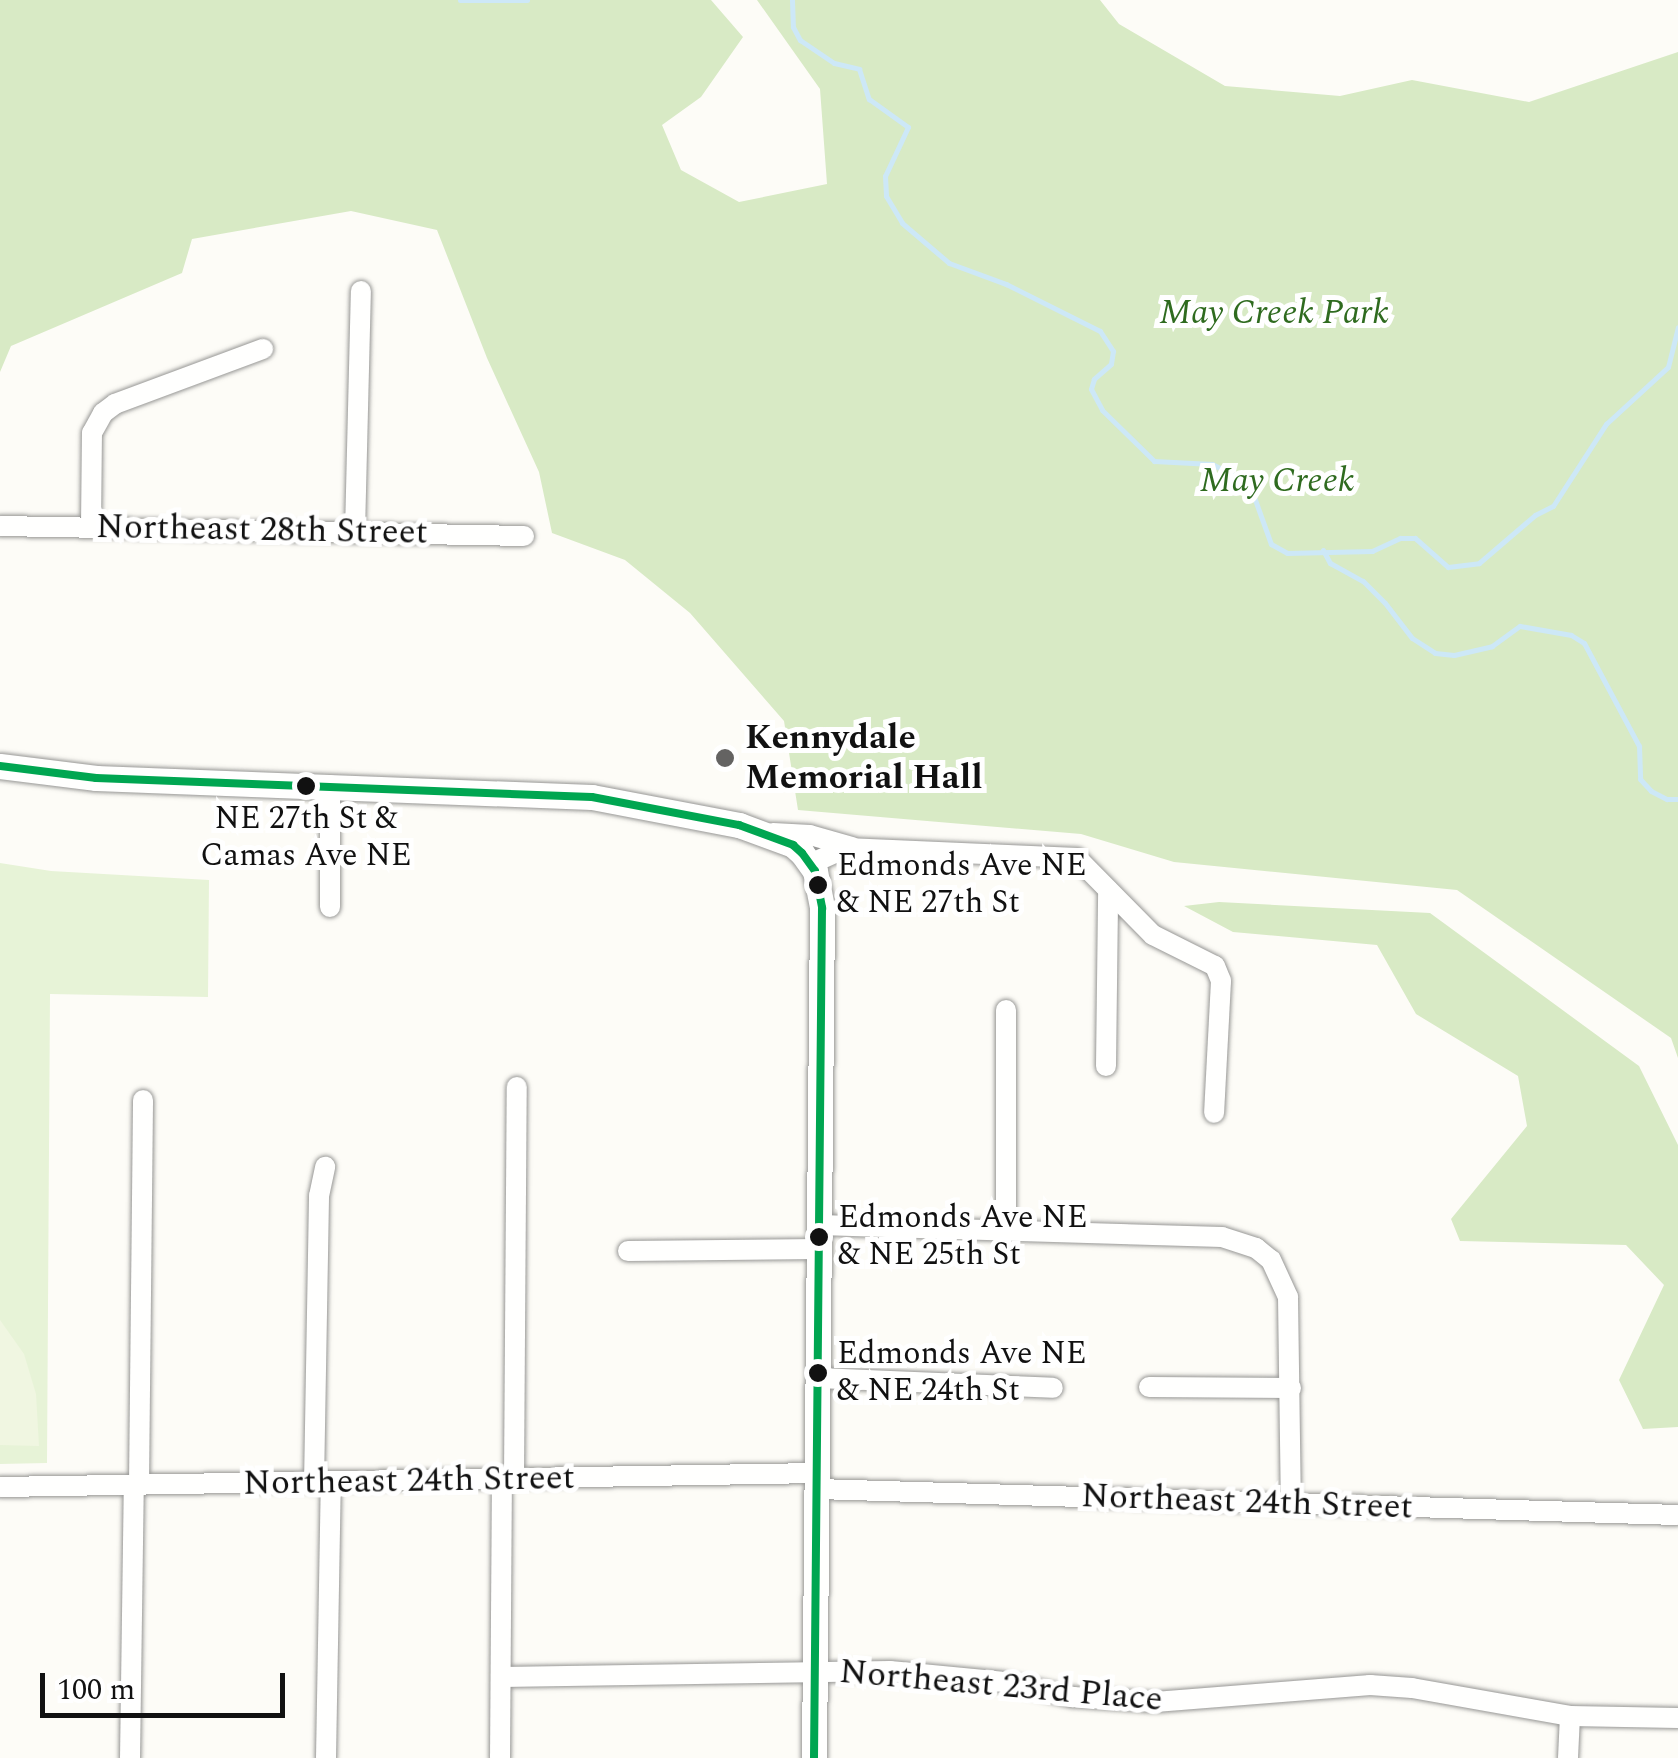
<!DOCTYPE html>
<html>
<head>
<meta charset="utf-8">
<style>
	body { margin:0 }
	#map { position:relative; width:1678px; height:1758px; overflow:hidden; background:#fdfcf7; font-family:Spectral,serif }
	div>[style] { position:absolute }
	.green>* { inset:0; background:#e7f3d7 }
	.forest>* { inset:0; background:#d8eac5 }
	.pitch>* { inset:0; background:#f0f6e1 }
	.stream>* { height:5px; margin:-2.5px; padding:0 2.5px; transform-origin:2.5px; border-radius:2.5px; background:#cde8f7 }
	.roads { filter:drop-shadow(0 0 2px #979795) drop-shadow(0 0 2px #979795) }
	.minor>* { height:20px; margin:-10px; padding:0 10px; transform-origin:10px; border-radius:10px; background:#fffffe }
	.tertiary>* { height:25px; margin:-12.5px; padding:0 12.5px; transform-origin:12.5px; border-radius:12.5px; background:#fffffe }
	.bus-1>* { height:8px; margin:-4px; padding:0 4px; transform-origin:4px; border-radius:4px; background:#00a651 }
	.dots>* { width:28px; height:28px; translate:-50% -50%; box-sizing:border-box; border:5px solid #fff; border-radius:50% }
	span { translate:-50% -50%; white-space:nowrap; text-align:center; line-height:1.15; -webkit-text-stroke:10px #fff; paint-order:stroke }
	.bus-label { font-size:32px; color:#111 }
	.left { translate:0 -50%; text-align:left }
	.park-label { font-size:35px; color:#2f6b1f; font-style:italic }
	.street-label { font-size:35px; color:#111 }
	.poi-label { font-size:35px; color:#111; font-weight:700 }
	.scale { position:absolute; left:40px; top:1673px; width:245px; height:45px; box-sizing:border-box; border:5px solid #111; border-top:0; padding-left:12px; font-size:30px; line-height:35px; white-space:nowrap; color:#111; -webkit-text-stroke:8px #fff; paint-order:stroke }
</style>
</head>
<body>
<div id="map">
	<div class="green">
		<div style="clip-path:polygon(0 863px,51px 871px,209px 880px,208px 997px,50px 994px,47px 1463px,0 1464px)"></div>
	</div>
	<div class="forest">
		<div style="clip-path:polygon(0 0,711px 0,743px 37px,701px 97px,662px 125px,681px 170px,739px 202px,827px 184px,820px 89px,757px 0,1100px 0,1119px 24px,1225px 86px,1340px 96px,1412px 80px,1529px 102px,1678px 52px,1678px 1058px,1671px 1038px,1457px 890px,1174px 862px,1081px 834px,798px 810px,784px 721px,690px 613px,625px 560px,552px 533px,539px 472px,487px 358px,437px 230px,351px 211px,192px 239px,182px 273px,11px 346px,0 372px)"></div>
		<div style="clip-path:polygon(1219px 902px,1430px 913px,1639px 1066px,1678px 1145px,1678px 1427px,1643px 1429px,1619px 1380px,1664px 1285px,1626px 1245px,1460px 1241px,1451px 1219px,1527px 1126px,1518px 1076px,1416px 1014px,1377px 945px,1233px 932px,1184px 906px)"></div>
	</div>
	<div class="pitch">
		<div style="clip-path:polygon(0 1320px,24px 1354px,36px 1394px,39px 1446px,0 1445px)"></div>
	</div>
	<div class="stream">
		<div style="left:460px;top:0;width:67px"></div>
		<div style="left:792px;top:0;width:27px;rotate:88deg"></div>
		<div style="left:793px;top:27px;width:15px;rotate:62deg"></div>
		<div style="left:800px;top:40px;width:41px;rotate:34.1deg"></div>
		<div style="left:834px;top:63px;width:26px;rotate:13deg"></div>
		<div style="left:859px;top:69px;width:32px;rotate:72deg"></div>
		<div style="left:869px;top:99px;width:48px;rotate:35.7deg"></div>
		<div style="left:908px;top:127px;width:54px;rotate:115.1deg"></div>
		<div style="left:885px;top:176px;width:20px;rotate:87deg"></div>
		<div style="left:886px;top:196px;width:31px;rotate:59deg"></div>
		<div style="left:902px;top:223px;width:62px;rotate:40.4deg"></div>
		<div style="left:949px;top:263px;width:61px;rotate:20.2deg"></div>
		<div style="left:1006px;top:284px;width:105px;rotate:26.6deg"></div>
		<div style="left:1100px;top:331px;width:24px;rotate:57deg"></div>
		<div style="left:1113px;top:351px;width:13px;rotate:99deg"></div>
		<div style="left:1111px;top:364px;width:23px;rotate:139deg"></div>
		<div style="left:1094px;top:379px;width:10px;rotate:107deg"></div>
		<div style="left:1091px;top:389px;width:24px;rotate:62deg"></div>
		<div style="left:1102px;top:410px;width:73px;rotate:44.4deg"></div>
		<div style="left:1154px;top:461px;width:58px;rotate:3deg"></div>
		<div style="left:1212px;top:464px;width:42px;rotate:27.2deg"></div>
		<div style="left:1249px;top:483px;width:65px;rotate:70.2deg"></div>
		<div style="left:1271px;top:544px;width:18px;rotate:29deg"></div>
		<div style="left:1287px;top:553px;width:85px;rotate:-1.3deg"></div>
		<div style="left:1372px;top:551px;width:31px;rotate:-25deg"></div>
		<div style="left:1400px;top:538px;width:15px"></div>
		<div style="left:1415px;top:538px;width:44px;rotate:41.3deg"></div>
		<div style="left:1448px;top:567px;width:31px;rotate:-7deg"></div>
		<div style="left:1479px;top:563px;width:74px;rotate:-40.6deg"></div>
		<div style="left:1535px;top:515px;width:20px;rotate:-27deg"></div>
		<div style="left:1553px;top:506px;width:98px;rotate:-57.1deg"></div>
		<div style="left:1606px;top:424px;width:84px;rotate:-42.6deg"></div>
		<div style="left:1668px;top:367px;width:41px;rotate:-76deg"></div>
		<div style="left:1323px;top:550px;width:15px;rotate:62deg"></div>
		<div style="left:1330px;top:563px;width:38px;rotate:29deg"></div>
		<div style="left:1363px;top:581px;width:31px;rotate:45deg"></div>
		<div style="left:1385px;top:603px;width:44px;rotate:52.4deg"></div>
		<div style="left:1412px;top:638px;width:27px;rotate:33deg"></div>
		<div style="left:1435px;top:653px;width:19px;rotate:6deg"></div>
		<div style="left:1454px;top:655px;width:39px;rotate:-13deg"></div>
		<div style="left:1492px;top:646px;width:34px;rotate:-36deg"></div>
		<div style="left:1520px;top:626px;width:52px;rotate:10deg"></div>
		<div style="left:1571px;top:635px;width:15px;rotate:32deg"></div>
		<div style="left:1584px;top:643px;width:117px;rotate:61.9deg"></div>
		<div style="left:1639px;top:746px;width:33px;rotate:88deg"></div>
		<div style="left:1640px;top:779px;width:16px;rotate:47deg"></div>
		<div style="left:1651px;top:791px;width:18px;rotate:27deg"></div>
		<div style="left:1667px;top:799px;width:11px"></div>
	</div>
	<div class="roads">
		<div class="minor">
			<div style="left:0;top:526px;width:524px;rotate:1.09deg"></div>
			<div style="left:91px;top:526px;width:93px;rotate:-89.4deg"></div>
			<div style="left:92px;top:433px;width:23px;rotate:-61deg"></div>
			<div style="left:103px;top:413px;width:15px;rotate:-37deg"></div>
			<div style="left:115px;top:404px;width:158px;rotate:-20.4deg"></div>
			<div style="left:355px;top:532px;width:241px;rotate:-88.6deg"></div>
			<div style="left:330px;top:785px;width:122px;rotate:90deg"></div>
			<div style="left:773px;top:833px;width:37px;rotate:3deg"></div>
			<div style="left:810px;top:835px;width:44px;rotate:15.9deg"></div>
			<div style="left:810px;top:864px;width:39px;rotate:-24deg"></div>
			<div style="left:846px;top:848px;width:231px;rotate:2.5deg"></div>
			<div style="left:1077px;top:858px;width:108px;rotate:45.4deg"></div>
			<div style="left:1153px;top:935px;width:69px;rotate:26.6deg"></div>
			<div style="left:1215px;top:966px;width:16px;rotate:68deg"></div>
			<div style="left:1221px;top:981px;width:132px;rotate:93deg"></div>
			<div style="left:1106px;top:1066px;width:176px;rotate:-89.3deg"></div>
			<div style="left:819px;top:1225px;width:403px;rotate:1.7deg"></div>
			<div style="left:1222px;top:1237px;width:36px;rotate:18deg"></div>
			<div style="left:1256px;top:1248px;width:19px;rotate:39deg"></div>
			<div style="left:1271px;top:1260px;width:41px;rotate:65.3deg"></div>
			<div style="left:1288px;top:1297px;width:206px;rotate:89.2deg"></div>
			<div style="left:1006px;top:1228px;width:218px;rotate:-90deg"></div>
			<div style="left:628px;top:1251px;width:191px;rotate:-0.6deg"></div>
			<div style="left:818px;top:1378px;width:235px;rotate:2.4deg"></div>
			<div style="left:1149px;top:1387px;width:142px;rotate:0.4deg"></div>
			<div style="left:514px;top:1478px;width:391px;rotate:-89.6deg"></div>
			<div style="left:314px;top:1484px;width:288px;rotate:-89deg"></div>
			<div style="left:319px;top:1196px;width:30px;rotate:-78deg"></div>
			<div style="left:139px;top:1485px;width:385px;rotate:-89.4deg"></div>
			<div style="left:0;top:1487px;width:817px;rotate:-0.98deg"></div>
			<div style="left:817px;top:1489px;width:861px;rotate:1.73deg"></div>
			<div style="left:502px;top:1677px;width:388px;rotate:-0.9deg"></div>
			<div style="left:890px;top:1671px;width:115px;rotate:5.5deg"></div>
			<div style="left:1004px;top:1682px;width:71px;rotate:12.3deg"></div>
			<div style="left:1073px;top:1697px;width:82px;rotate:3.5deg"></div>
			<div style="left:1155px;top:1702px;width:216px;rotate:-4.5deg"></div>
			<div style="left:1370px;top:1685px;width:42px;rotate:4.1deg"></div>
			<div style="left:1412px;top:1688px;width:160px;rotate:10deg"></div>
			<div style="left:1570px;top:1716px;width:108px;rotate:1.1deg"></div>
			<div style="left:130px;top:1758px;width:272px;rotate:-89.2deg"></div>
			<div style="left:326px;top:1758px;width:274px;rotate:-89deg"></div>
			<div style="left:500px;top:1758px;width:280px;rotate:-89.6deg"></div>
			<div style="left:1568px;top:1758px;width:42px;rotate:-87.3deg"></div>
		</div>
		<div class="tertiary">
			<div style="left:0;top:766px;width:97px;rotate:7.1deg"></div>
			<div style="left:96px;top:778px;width:496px;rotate:2.2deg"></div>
			<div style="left:592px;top:797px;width:150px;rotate:10.8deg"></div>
			<div style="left:739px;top:825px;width:58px;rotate:20.3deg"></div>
			<div style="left:793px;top:845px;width:12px;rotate:42deg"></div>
			<div style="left:802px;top:853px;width:22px;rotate:54deg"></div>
			<div style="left:815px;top:871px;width:38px;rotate:79deg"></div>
			<div style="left:822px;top:908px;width:850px;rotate:90.54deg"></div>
		</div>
	</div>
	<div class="bus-1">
		<div style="left:0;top:766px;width:97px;rotate:7.1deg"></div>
		<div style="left:96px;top:778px;width:496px;rotate:2.2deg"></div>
		<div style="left:592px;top:797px;width:150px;rotate:10.8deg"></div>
		<div style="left:739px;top:825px;width:58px;rotate:20.3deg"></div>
		<div style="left:793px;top:845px;width:12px;rotate:42deg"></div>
		<div style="left:802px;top:853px;width:22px;rotate:54deg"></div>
		<div style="left:815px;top:871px;width:38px;rotate:79deg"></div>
		<div style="left:822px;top:908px;width:850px;rotate:90.54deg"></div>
	</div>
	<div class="dots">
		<div style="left:725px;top:758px;background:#646362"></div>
		<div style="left:306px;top:786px;background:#111"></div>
		<div style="left:818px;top:885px;background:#111"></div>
		<div style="left:819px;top:1237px;background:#111"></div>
		<div style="left:818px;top:1373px;background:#111"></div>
	</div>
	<div class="bus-label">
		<span style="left:306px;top:838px">NE 27th St &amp;<br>Camas Ave NE</span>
		<span class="left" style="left:837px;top:885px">Edmonds Ave NE<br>&amp; NE 27th St</span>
		<span class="left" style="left:838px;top:1237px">Edmonds Ave NE<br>&amp; NE 25th St</span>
		<span class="left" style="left:837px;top:1373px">Edmonds Ave NE<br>&amp; NE 24th St</span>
	</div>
	<div class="park-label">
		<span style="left:1274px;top:313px">May Creek Park</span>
		<span style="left:1277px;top:481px">May Creek</span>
	</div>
	<div class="street-label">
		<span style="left:262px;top:530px;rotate:1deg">Northeast 28th Street</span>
		<span style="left:409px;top:1481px;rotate:-1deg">Northeast 24th Street</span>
		<span style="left:1247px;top:1502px;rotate:2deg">Northeast 24th Street</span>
		<span style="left:1001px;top:1686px;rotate:5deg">Northeast 23rd Place</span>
	</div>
	<div class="poi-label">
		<span class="left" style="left:745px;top:758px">Kennydale<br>Memorial Hall</span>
	</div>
	<div class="scale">100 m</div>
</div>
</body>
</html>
